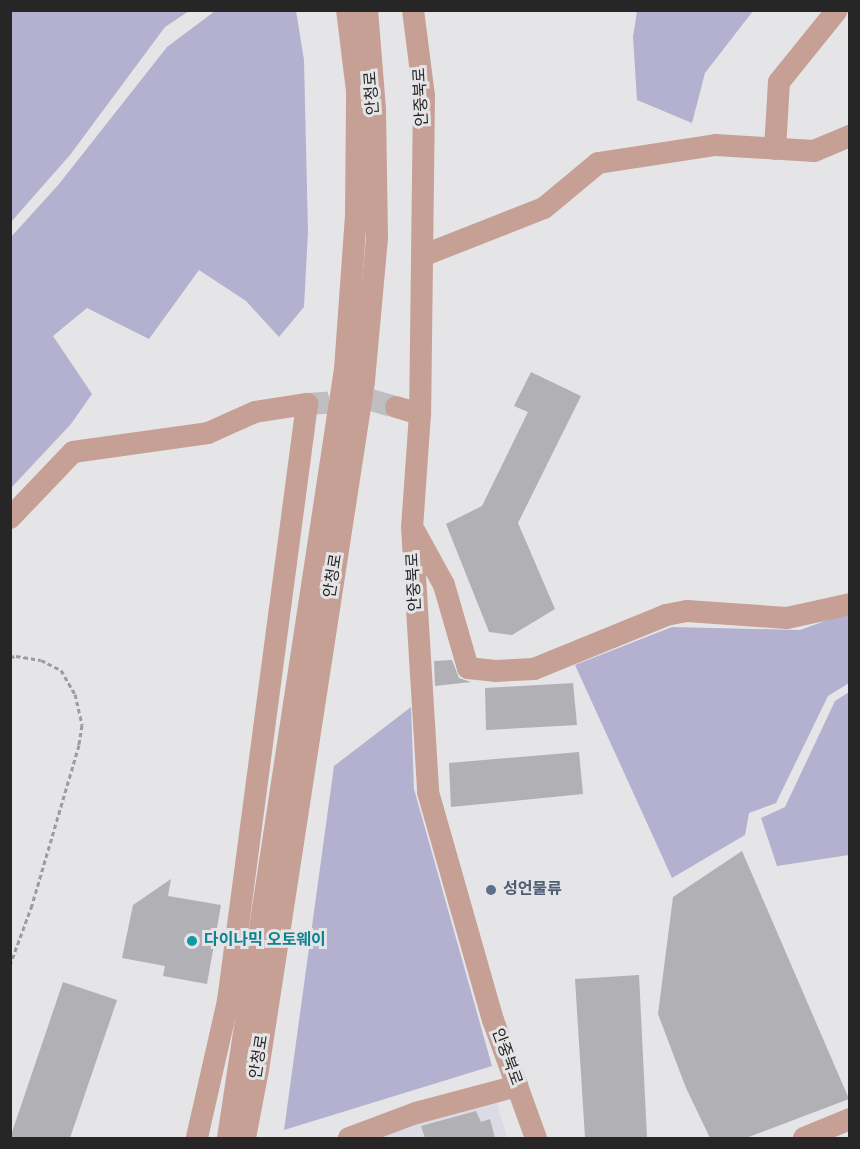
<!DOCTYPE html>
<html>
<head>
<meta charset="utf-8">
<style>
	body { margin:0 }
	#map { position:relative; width:860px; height:1149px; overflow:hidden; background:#e5e5e8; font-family:Overpass,"Noto Sans KR",sans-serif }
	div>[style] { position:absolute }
	.built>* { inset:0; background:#dbdae5 }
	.green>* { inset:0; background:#b3b1cf }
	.building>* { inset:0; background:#b1b0b4 }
	.minor-tunnel>* { height:22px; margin-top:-11px; transform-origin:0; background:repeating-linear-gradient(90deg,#bfbfc1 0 22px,transparent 0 33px) }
	.path>* { height:3px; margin-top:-1.5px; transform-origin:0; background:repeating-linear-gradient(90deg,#9c9c9e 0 4.5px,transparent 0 7.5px) }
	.minor>* { height:22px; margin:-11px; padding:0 11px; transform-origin:11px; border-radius:11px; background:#c6a094 }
	.dots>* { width:16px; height:16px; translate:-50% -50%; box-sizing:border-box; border:3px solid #e5e5e8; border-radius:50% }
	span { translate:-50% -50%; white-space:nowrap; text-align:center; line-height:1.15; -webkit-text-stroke:6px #e5e5e8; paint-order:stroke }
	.street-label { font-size:16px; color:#262627 }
	.service-label { font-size:16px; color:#4e5e75; font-weight:700 }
	.left { translate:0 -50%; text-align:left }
	.culture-label { font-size:16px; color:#0d838f; font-weight:700 }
	.frame { position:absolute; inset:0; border:12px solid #262627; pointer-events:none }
</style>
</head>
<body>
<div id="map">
	<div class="built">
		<div style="clip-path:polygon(496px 1099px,507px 1138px,360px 1138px)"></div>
	</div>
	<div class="green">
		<div style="clip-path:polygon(11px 10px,189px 11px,165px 27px,70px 155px,11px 222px)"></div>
		<div style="clip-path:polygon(215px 11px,296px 11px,304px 60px,308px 232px,304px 307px,279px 337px,246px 301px,199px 270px,149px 339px,87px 308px,53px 336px,92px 394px,71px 424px,11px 488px,11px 237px,59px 184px,167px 47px)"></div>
		<div style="clip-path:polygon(637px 11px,753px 11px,705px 73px,692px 123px,637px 100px,633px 37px)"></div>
		<div style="clip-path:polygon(847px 613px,849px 614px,849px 683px,828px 696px,776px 803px,749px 813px,745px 835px,672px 878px,575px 665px,672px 627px,800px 630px)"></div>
		<div style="clip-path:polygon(849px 692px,849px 855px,777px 866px,761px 818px,785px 807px,835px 701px)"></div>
		<div style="clip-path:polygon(411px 707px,414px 789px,492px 1066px,284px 1130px,334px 766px)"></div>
	</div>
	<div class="building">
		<div style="clip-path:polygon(531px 372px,581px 396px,518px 523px,555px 609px,512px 635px,489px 632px,446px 524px,482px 506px,528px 412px,514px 406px)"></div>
		<div style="clip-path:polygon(452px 660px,459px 678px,471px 682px,435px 686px,434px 661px)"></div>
		<div style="clip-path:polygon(573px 683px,577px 725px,486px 730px,485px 688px)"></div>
		<div style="clip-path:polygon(579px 752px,583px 794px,451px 807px,449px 763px)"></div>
		<div style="clip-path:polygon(742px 851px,849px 1099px,746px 1138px,710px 1138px,686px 1088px,658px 1014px,673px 897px)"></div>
		<div style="clip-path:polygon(171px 879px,168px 896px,221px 905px,207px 984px,163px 976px,165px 966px,122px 958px,133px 905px)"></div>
		<div style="clip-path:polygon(639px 975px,647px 1138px,585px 1138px,575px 979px)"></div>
		<div style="clip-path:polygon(63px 982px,117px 1000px,70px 1138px,10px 1138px)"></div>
		<div style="clip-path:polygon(476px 1111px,481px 1122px,490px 1119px,495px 1138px,425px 1138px,421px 1126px)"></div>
	</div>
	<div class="minor-tunnel">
		<div style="left:307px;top:404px;width:64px;rotate:-3.6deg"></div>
		<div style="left:371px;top:400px;width:26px;rotate:16deg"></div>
	</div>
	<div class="path">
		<div style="left:10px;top:657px;width:6px;rotate:-9deg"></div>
		<div style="left:16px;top:656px;width:25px;rotate:9deg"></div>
		<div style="left:41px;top:660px;width:22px;rotate:27deg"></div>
		<div style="left:61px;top:670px;width:28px;rotate:60deg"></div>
		<div style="left:75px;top:694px;width:32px;rotate:77deg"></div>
		<div style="left:82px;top:725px;width:20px;rotate:99deg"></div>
		<div style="left:79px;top:745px;width:167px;rotate:106.4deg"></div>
		<div style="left:32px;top:905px;width:64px;rotate:110.1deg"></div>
	</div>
	<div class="minor">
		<div style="left:413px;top:10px;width:87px;rotate:82.7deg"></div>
		<div style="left:424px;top:96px;width:318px;rotate:90.7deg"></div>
		<div style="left:420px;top:414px;width:113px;rotate:94deg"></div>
		<div style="left:412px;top:527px;width:265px;rotate:86.5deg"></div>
		<div style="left:428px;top:792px;width:237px;rotate:74.1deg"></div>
		<div style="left:493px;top:1020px;width:126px;rotate:70deg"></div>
		<div style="left:775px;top:149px;width:67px;rotate:-86.6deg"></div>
		<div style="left:779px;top:82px;width:92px;rotate:-51.1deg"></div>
		<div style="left:422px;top:256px;width:131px;rotate:-21.5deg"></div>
		<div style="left:544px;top:208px;width:70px;rotate:-39.8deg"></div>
		<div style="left:598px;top:163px;width:119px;rotate:-8.7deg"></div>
		<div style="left:716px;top:145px;width:98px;rotate:3.5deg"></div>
		<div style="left:814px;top:151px;width:39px;rotate:-23deg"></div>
		<div style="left:396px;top:407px;width:25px;rotate:16deg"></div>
		<div style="left:10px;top:518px;width:91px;rotate:-46.3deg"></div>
		<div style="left:73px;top:452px;width:136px;rotate:-8deg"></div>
		<div style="left:208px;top:433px;width:51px;rotate:-24.1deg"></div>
		<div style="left:255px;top:412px;width:53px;rotate:-8.7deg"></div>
		<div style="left:307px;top:404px;width:602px;rotate:97.54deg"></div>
		<div style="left:228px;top:1001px;width:140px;rotate:102.8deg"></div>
		<div style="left:415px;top:532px;width:60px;rotate:61.3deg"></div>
		<div style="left:444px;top:585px;width:86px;rotate:73.9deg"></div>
		<div style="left:468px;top:668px;width:27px;rotate:6deg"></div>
		<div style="left:495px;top:671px;width:39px;rotate:-3deg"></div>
		<div style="left:534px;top:669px;width:143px;rotate:-22.2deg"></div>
		<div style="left:666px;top:615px;width:21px;rotate:-11deg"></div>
		<div style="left:687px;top:611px;width:100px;rotate:4deg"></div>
		<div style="left:787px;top:618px;width:65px;rotate:-12.5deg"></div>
		<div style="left:228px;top:1138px;width:778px;rotate:-81.35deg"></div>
		<div style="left:345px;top:369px;width:153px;rotate:-85.9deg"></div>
		<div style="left:356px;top:216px;width:125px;rotate:-89.5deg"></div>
		<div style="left:357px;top:91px;width:82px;rotate:-97deg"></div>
		<div style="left:245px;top:1138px;width:69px;rotate:-79.2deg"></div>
		<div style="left:258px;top:1070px;width:697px;rotate:-81.25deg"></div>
		<div style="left:364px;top:381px;width:145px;rotate:-84.8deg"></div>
		<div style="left:377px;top:237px;width:128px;rotate:-90.9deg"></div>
		<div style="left:375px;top:109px;width:99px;rotate:-94.6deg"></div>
		<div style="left:349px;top:1138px;width:72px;rotate:-20.5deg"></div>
		<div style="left:416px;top:1113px;width:105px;rotate:-15deg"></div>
		<div style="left:804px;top:1138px;width:50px;rotate:-22.4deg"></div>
	</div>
	<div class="dots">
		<div style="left:491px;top:890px;background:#5c6f8a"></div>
		<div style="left:192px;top:941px;background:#0f9aa8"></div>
	</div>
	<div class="street-label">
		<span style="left:373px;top:93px;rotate:-94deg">안청로</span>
		<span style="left:422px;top:97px;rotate:-93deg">안중북로</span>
		<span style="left:334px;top:576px;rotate:-81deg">안청로</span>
		<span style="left:415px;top:582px;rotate:-93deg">안중북로</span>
		<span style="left:260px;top:1057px;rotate:-81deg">안청로</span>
		<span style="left:506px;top:1057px;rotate:70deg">안중북로</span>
	</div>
	<div class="service-label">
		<span class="left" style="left:503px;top:890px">성언물류</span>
	</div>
	<div class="culture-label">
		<span class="left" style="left:204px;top:941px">다이나믹 오토웨이</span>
	</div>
	<div class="frame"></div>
</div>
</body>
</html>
